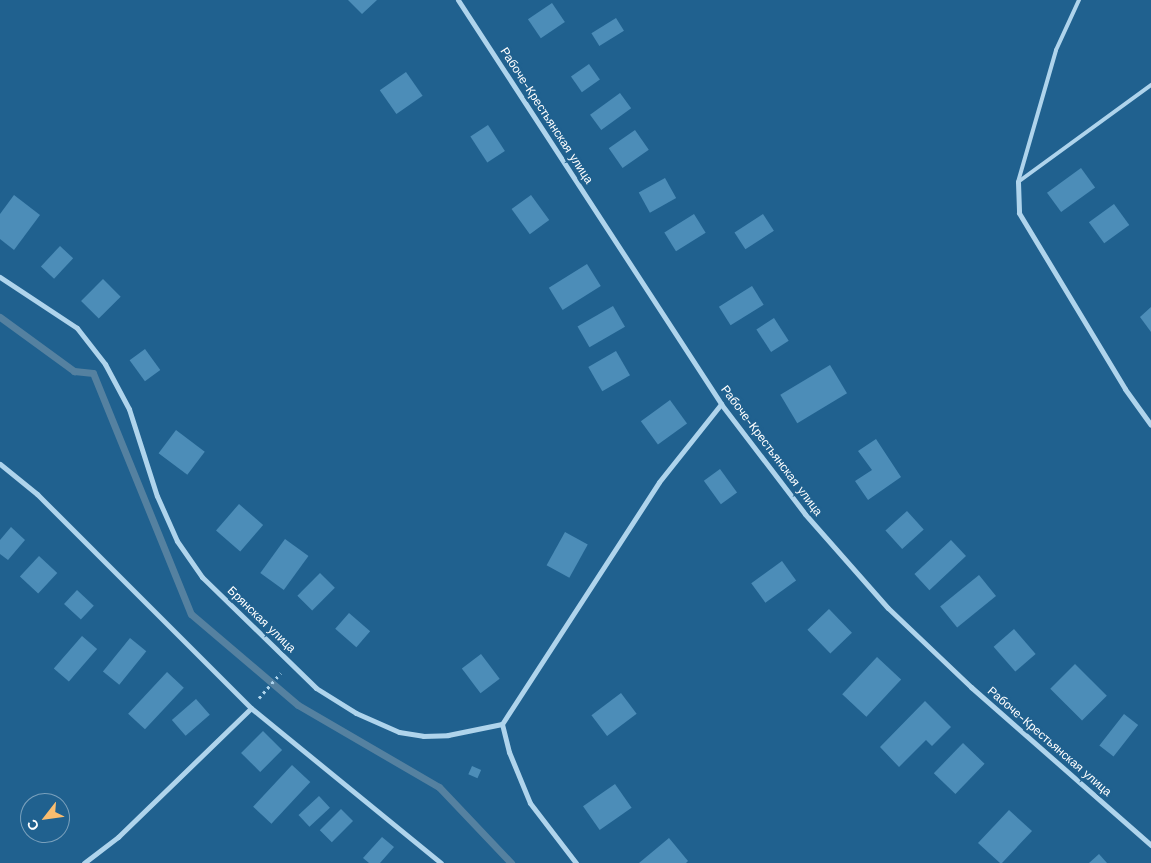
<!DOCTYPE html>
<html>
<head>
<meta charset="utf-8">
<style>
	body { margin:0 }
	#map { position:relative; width:1151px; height:863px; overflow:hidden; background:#20618f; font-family:"Work Sans",sans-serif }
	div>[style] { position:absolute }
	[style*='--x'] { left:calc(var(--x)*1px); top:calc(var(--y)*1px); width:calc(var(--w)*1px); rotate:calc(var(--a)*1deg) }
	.stream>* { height:7px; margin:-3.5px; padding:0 3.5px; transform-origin:3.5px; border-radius:3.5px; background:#5581a0 }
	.building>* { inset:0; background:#4c8db8; transform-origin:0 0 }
	.path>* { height:3px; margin-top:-1.5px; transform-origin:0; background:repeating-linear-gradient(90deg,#afd4ec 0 2.5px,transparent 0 6.5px) }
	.service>* { height:4px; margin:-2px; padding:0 2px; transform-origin:2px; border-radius:2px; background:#afd4ec }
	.minor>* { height:5px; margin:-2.5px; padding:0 2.5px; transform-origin:2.5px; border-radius:2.5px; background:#afd4ec }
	span { translate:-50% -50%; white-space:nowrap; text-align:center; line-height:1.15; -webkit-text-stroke:5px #20618f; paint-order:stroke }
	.street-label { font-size:12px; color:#fff }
	.north { position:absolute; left:20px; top:793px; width:50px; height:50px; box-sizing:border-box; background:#20618f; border:1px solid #79a0bc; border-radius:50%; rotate:240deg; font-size:14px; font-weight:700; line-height:20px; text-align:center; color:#fff }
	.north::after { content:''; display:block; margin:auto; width:18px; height:22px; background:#fabd6f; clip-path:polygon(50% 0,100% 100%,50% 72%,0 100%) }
</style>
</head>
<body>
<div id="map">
	<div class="stream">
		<div style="--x:0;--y:317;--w:92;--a:36.1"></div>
		<div style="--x:74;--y:371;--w:19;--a:6"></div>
		<div style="--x:93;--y:373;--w:260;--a:67.9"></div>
		<div style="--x:191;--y:614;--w:140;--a:40.4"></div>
		<div style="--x:298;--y:705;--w:163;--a:30.2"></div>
		<div style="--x:439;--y:787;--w:105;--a:46.5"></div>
	</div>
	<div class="building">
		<div style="clip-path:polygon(348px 0,377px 0,362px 14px)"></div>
		<div style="left:552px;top:3px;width:23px;height:29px;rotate:56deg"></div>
		<div style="left:616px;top:18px;width:15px;height:29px;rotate:58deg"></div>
		<div style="left:589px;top:64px;width:19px;height:22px;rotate:55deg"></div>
		<div style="left:406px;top:72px;width:29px;height:32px;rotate:55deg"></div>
		<div style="left:620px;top:93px;width:19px;height:37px;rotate:54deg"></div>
		<div style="left:488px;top:125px;width:31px;height:21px;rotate:57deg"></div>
		<div style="left:635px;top:130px;width:24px;height:32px;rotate:55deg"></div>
		<div style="left:1081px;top:168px;width:24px;height:42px;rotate:54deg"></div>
		<div style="left:665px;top:178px;width:23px;height:30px;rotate:61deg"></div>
		<div style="clip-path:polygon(14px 195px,40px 215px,14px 250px,0 239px,0 214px)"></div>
		<div style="left:531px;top:195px;width:31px;height:24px;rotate:54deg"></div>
		<div style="left:1114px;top:204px;width:26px;height:31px;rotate:54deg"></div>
		<div style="left:694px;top:214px;width:22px;height:35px;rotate:58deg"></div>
		<div style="left:763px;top:214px;width:20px;height:34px;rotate:57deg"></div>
		<div style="left:60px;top:246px;width:18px;height:28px;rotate:43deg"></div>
		<div style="left:587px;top:264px;width:26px;height:45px;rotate:58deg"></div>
		<div style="left:103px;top:279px;width:25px;height:31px;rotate:45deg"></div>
		<div style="left:752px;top:286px;width:22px;height:39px;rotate:58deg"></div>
		<div style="left:613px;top:306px;width:24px;height:41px;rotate:60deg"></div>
		<div style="clip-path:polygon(1151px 307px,1151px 332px,1140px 317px)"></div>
		<div style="left:774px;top:318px;width:27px;height:21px;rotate:57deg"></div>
		<div style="left:145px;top:349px;width:26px;height:19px;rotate:54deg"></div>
		<div style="left:616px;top:351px;width:28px;height:32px;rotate:60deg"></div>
		<div style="left:830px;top:365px;width:33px;height:58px;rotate:59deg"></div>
		<div style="left:670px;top:400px;width:29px;height:36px;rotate:54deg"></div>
		<div style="left:176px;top:430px;width:36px;height:29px;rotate:37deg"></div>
		<div style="clip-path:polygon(876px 439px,901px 477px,868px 500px,855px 481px,872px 470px,858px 451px)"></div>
		<div style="left:720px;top:469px;width:29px;height:20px;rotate:54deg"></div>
		<div style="left:239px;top:504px;width:32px;height:35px;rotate:41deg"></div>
		<div style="left:907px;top:511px;width:25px;height:29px;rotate:48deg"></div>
		<div style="clip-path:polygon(11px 527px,25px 540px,8px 560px,0 554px,0 540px)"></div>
		<div style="left:565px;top:532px;width:26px;height:38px;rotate:29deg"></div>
		<div style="left:285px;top:539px;width:29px;height:42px;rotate:36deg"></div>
		<div style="left:951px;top:540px;width:22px;height:50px;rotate:47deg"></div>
		<div style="left:39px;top:556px;width:25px;height:28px;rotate:43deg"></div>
		<div style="left:782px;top:561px;width:24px;height:38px;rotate:54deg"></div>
		<div style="left:320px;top:573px;width:21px;height:32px;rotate:45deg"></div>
		<div style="left:979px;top:575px;width:27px;height:50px;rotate:51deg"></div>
		<div style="left:77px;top:590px;width:23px;height:19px;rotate:43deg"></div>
		<div style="left:829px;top:609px;width:33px;height:30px;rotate:46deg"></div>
		<div style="left:349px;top:613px;width:28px;height:21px;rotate:41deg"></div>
		<div style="left:1014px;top:629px;width:33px;height:27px;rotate:49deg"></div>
		<div style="left:82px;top:636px;width:20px;height:43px;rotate:41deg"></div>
		<div style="left:130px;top:638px;width:21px;height:43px;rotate:39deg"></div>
		<div style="left:481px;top:654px;width:31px;height:24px;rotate:53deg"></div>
		<div style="left:877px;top:657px;width:33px;height:51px;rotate:43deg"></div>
		<div style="left:1075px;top:664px;width:45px;height:35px;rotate:45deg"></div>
		<div style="left:167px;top:672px;width:23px;height:57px;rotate:43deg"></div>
		<div style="left:621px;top:693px;width:26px;height:37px;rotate:53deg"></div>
		<div style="left:196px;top:699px;width:21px;height:32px;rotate:49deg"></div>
		<div style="clip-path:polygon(925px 701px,951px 727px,932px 746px,926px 740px,899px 767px,880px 747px)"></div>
		<div style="left:1124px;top:714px;width:18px;height:40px;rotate:38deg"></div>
		<div style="left:263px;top:731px;width:27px;height:31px;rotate:45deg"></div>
		<div style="left:963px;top:743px;width:30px;height:42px;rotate:44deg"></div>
		<div style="left:292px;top:765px;width:25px;height:57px;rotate:43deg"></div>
		<div style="left:472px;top:766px;width:10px;height:9px;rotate:24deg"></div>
		<div style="left:615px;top:784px;width:29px;height:39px;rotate:55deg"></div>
		<div style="left:319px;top:796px;width:16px;height:28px;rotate:47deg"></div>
		<div style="left:341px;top:809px;width:17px;height:30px;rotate:45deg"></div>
		<div style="clip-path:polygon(1009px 810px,1032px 831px,1002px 863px,1000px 863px,978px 843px)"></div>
		<div style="clip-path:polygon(382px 837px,394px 847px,380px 863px,369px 863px,363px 858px)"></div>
		<div style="clip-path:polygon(669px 838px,688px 861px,686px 863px,639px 863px)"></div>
		<div style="clip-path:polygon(1099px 854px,1107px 863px,1089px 863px)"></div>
	</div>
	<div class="path">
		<div style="--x:259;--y:698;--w:33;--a:-49"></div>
	</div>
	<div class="service">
		<div style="--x:1018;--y:182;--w:137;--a:-73.9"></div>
		<div style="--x:1056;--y:50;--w:55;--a:-65.3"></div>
		<div style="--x:1018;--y:182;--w:165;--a:-36.1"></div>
	</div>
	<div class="minor">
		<div style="--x:458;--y:0;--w:482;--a:56.9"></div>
		<div style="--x:721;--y:404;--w:138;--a:52.6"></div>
		<div style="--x:805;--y:514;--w:125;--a:48.6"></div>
		<div style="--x:888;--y:608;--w:115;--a:43.6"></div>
		<div style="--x:971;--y:687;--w:240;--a:41.3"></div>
		<div style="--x:1018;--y:182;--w:31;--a:88"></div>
		<div style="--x:1019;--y:213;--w:205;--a:58.9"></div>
		<div style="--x:1125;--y:389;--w:44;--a:54.2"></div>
		<div style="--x:0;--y:277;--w:92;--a:33.5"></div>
		<div style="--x:77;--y:328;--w:46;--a:52.1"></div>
		<div style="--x:105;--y:364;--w:51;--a:61.9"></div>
		<div style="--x:129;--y:409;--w:91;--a:72.2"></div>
		<div style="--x:157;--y:496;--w:49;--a:66"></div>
		<div style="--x:177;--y:541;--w:44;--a:55.2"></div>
		<div style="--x:202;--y:577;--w:159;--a:44.2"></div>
		<div style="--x:316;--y:688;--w:47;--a:32"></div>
		<div style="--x:356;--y:713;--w:47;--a:23.8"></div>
		<div style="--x:399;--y:732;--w:24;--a:9"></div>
		<div style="--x:423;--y:736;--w:25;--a:-2"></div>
		<div style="--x:448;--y:735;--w:55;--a:-11.5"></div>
		<div style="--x:502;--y:724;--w:29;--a:76"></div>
		<div style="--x:509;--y:752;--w:55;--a:67.6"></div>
		<div style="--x:530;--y:803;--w:76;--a:52.5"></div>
		<div style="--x:0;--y:464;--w:48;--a:39"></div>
		<div style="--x:37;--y:494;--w:303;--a:45"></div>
		<div style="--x:251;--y:708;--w:245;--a:39.2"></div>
		<div style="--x:502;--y:724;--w:288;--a:-57"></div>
		<div style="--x:659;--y:482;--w:100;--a:-51.5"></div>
		<div style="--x:84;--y:863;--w:43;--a:-37.4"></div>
		<div style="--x:118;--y:837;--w:185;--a:-44.1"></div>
	</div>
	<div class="street-label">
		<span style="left:546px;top:116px;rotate:57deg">Рабоче-Крестьянская улица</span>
		<span style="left:771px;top:451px;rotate:53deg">Рабоче-Крестьянская улица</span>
		<span style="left:261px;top:620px;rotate:44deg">Брянская улица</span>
		<span style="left:1049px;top:742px;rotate:41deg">Рабоче-Крестьянская улица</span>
	</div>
	<div class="north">С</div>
</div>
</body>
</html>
